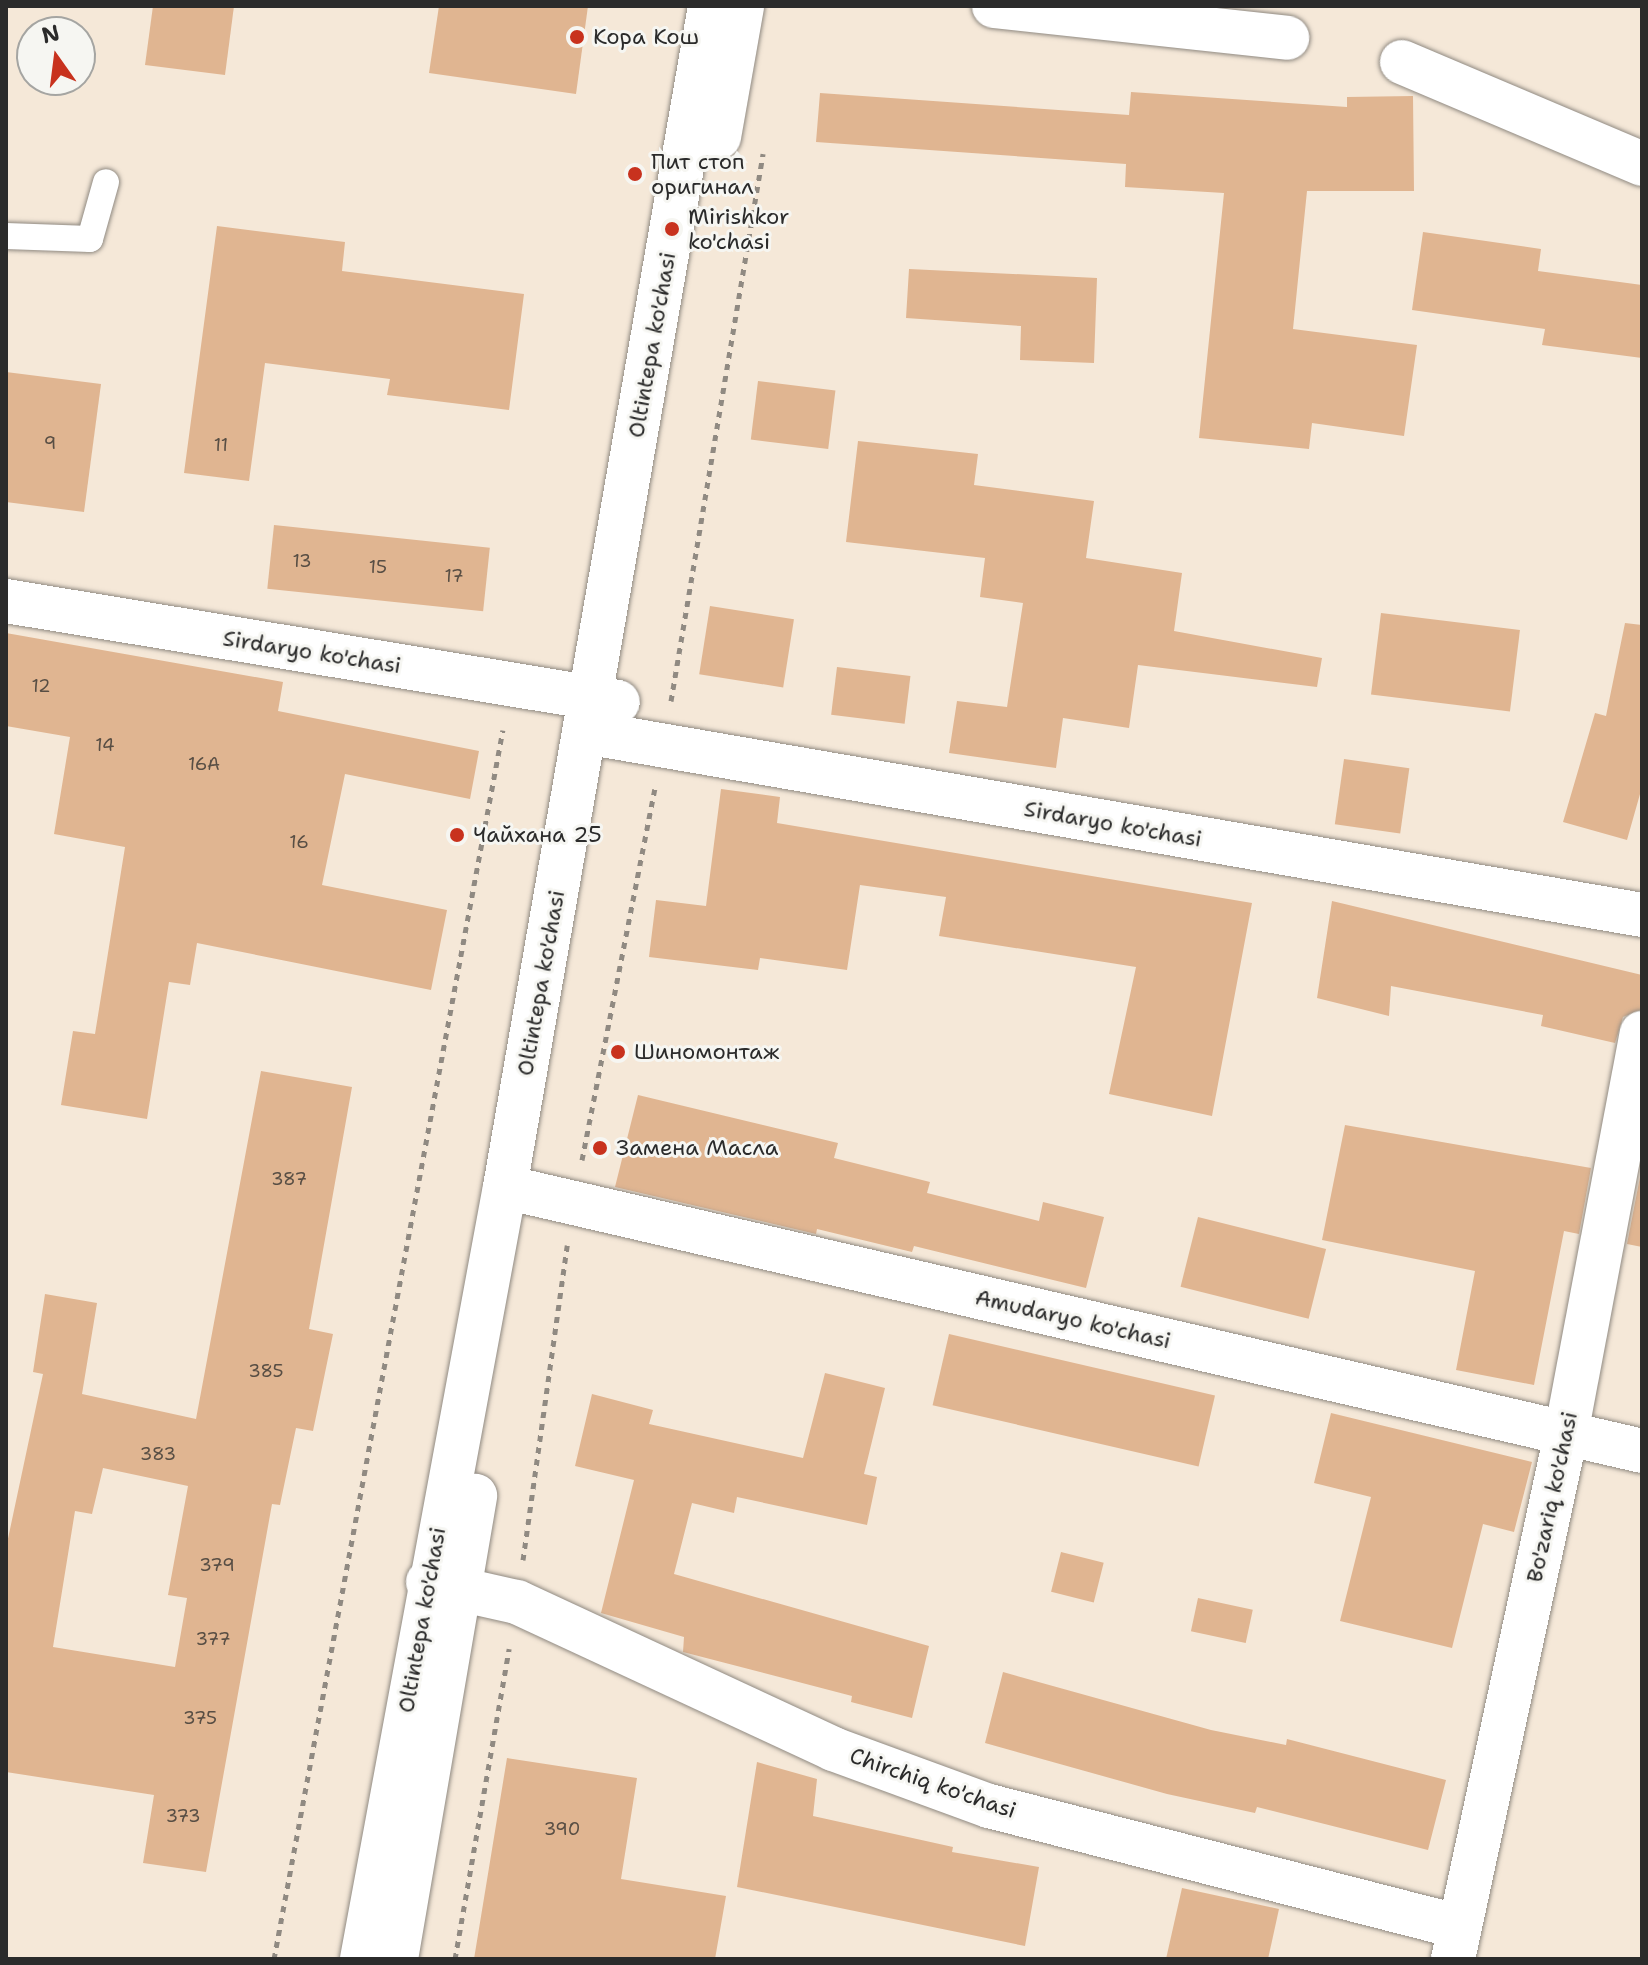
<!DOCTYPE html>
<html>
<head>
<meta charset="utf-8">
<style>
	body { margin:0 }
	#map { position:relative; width:1648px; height:1965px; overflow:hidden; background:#f5e8d8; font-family:"Shantell Sans",sans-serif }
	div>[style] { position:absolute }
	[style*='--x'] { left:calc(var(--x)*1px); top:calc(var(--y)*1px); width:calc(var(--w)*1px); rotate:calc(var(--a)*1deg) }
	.building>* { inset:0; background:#e0b591; transform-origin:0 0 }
	.path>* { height:5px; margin-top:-2.5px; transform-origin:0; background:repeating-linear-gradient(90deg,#908a82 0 6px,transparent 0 12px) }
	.roads { filter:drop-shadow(0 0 2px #908a82) drop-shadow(0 0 2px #908a82) }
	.service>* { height:26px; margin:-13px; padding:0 13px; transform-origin:13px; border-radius:13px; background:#fff }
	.minor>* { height:44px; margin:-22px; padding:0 22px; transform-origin:22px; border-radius:22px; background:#fff }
	.secondary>* { height:44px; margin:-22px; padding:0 22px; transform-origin:22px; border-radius:22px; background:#fff }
	.dots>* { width:22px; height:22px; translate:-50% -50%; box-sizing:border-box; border:4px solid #f6f6f2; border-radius:50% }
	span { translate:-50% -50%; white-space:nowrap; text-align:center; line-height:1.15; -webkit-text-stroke:6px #f6f6f2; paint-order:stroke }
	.number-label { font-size:18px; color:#584e44 }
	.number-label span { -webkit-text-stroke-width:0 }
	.poi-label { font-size:22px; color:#2b2b2b }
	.left { translate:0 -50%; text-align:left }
	.street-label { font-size:22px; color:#2b2b2b }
	.frame { position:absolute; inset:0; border:8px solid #2b2b2b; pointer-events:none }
	.north { position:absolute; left:16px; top:16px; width:80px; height:80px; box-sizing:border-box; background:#f6f6f2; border:2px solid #a5a5a2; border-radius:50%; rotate:346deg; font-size:22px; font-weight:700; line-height:32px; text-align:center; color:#2b2b2b }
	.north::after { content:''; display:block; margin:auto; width:28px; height:36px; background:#c8321e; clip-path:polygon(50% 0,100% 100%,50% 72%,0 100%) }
</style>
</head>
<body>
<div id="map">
	<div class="building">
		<div style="clip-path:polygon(153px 6px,234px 6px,225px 75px,145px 65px)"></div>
		<div style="clip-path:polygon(439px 6px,588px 6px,576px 94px,429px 73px)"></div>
		<div style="clip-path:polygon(1131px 92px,1347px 107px,1347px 97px,1413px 96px,1414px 191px,1307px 191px,1293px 329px,1417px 345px,1404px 436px,1312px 423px,1309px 449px,1199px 438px,1224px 193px,1125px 187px,1126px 164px,816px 142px,820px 93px,1129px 115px)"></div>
		<div style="clip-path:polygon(217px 226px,345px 242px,342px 271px,524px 294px,509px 410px,387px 395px,390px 379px,265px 363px,249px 481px,184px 473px)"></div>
		<div style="clip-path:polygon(1423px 232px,1541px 249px,1538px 271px,1642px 285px,1642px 358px,1542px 345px,1545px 329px,1412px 310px)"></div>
		<div style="clip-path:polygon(909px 269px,1097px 278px,1094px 363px,1020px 360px,1021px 326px,906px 318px)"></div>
		<div style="clip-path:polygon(6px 372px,101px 384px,84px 512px,6px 502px)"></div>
		<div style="left:758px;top:381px;width:78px;height:59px;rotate:7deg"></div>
		<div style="clip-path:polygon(858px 441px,978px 454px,974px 485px,1094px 501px,1086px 558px,1182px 573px,1174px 631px,1322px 658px,1317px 687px,1138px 665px,1129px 728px,1063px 718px,1056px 768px,949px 753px,957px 701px,1007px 707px,1023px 603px,980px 597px,985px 558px,846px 542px)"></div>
		<div style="left:274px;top:525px;width:217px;height:64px;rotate:6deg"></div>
		<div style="left:710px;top:606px;width:85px;height:69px;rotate:9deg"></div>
		<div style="left:1381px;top:613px;width:140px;height:82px;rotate:7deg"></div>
		<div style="clip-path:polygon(1625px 623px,1642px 625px,1642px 787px,1627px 840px,1563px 822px,1595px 713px,1606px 716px)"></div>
		<div style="clip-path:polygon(6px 633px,283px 682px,278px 711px,479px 751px,470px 799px,345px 774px,322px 885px,447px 910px,431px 990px,197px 943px,190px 985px,169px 982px,147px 1119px,61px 1105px,73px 1031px,95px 1034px,125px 847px,54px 834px,70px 737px,6px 726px)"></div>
		<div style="left:837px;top:667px;width:74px;height:48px;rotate:7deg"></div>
		<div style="left:1344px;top:759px;width:66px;height:66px;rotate:8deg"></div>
		<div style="clip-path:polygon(721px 789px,780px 797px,777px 823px,1252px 903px,1212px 1116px,1109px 1094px,1136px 967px,939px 936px,946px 897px,860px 885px,847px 970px,760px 958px,758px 970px,649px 957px,656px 900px,706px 906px)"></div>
		<div style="clip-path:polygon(1332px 901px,1642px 975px,1642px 1009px,1623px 1017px,1615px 1043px,1541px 1026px,1543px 1015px,1391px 986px,1389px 1016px,1317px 998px)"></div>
		<div style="clip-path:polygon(evenodd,261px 1071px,352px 1087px,309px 1329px,333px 1334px,313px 1431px,296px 1428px,280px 1505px,272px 1504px,206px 1872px,143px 1863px,154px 1795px,6px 1772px,6px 1548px,43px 1374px,33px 1372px,45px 1294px,97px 1303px,82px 1394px,196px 1419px,261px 1071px,103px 1468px,188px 1486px,168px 1595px,187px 1598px,175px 1667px,53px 1647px,75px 1511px,92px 1514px,103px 1468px)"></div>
		<div style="clip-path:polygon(638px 1095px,838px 1143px,834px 1158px,930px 1182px,927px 1193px,1039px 1221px,1043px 1202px,1104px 1217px,1086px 1288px,914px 1246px,912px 1252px,817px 1229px,816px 1234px,615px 1187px)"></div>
		<div style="clip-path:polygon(1345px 1125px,1591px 1168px,1579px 1234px,1564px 1231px,1534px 1385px,1456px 1370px,1475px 1271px,1322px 1240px)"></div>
		<div style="clip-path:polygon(1640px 1177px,1642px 1178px,1642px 1247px,1627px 1244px)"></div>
		<div style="left:1198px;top:1217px;width:132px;height:72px;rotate:14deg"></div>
		<div style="left:949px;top:1334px;width:273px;height:73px;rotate:13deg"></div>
		<div style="clip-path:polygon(825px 1373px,885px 1388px,864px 1474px,877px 1477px,867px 1525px,737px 1497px,734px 1513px,692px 1503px,674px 1574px,929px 1646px,912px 1718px,851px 1702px,852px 1696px,683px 1652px,684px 1637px,601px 1613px,634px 1480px,575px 1466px,592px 1394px,653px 1410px,649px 1424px,803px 1458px)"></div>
		<div style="clip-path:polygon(1331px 1413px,1532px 1462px,1514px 1532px,1483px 1524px,1452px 1648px,1340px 1621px,1371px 1497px,1314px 1483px)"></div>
		<div style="left:1061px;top:1552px;width:44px;height:41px;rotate:14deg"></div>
		<div style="left:1198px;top:1598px;width:56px;height:34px;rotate:12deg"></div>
		<div style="clip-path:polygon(1003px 1672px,1211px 1730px,1286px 1745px,1287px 1739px,1446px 1780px,1428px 1850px,1257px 1807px,1255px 1813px,1167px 1794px,985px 1743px)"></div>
		<div style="clip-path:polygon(507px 1758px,637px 1778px,621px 1879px,726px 1896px,715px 1959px,474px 1959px)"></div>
		<div style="clip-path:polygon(757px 1762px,817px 1779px,813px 1816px,953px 1847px,952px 1852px,1039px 1867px,1025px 1946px,737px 1887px)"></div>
		<div style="clip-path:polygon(1182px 1888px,1279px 1909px,1268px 1959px,1166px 1959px)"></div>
	</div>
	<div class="path">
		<div style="--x:671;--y:701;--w:555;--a:-80.45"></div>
		<div style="--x:582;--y:1160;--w:378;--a:-78.9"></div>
		<div style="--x:523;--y:1560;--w:318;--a:-82"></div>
		<div style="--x:274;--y:1959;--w:1250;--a:-79.45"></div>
		<div style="--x:455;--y:1959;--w:315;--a:-80.1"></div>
	</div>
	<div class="roads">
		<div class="service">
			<div style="--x:6;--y:236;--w:84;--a:2"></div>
			<div style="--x:90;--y:239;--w:59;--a:-74.3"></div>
		</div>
		<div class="minor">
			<div style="--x:994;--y:6;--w:295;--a:6.2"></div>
			<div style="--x:1402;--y:62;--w:261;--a:23"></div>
			<div style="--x:6;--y:601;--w:620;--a:9.37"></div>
			<div style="--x:585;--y:732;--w:1073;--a:9.82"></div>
			<div style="--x:505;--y:1187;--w:1167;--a:13.07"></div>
			<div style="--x:428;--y:1582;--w:91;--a:12.7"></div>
			<div style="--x:517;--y:1602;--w:349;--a:24.9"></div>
			<div style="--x:833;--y:1749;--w:166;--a:20.1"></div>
			<div style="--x:989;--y:1806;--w:485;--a:14.4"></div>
			<div style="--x:1453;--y:1959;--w:537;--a:-77.85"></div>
			<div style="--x:1566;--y:1434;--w:408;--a:-79.3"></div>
		</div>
		<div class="secondary">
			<div style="--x:719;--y:137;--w:133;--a:-80"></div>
			<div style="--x:362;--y:1959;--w:785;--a:-79.51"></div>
			<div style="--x:505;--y:1187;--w:1199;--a:-80.15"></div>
			<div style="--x:396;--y:1959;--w:470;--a:-80.3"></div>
		</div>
	</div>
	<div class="dots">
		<div style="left:577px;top:37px;background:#c8321e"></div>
		<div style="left:635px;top:174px;background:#c8321e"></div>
		<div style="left:672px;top:229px;background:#c8321e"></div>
		<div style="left:457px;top:835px;background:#c8321e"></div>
		<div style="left:618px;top:1052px;background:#c8321e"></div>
		<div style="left:600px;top:1148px;background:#c8321e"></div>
	</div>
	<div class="number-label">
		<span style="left:50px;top:443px">9</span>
		<span style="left:221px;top:445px">11</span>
		<span style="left:302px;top:561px">13</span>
		<span style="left:378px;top:567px">15</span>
		<span style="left:454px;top:576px">17</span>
		<span style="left:41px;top:686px">12</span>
		<span style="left:105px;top:745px">14</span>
		<span style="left:204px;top:764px">16A</span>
		<span style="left:299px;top:842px">16</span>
		<span style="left:289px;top:1179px">387</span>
		<span style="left:266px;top:1371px">385</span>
		<span style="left:158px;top:1454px">383</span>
		<span style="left:217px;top:1565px">379</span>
		<span style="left:213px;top:1639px">377</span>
		<span style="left:200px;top:1718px">375</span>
		<span style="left:183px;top:1816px">373</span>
		<span style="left:562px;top:1829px">390</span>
	</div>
	<div class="poi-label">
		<span class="left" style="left:593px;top:37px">Кора Кош</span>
		<span class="left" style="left:651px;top:174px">Пит стоп<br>оригинал</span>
		<span class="left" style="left:688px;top:229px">Mirishkor<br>ko'chasi</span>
		<span class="left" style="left:473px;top:835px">Чайхана 25</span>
		<span class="left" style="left:634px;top:1052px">Шиномонтаж</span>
		<span class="left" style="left:616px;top:1148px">Замена Маслa</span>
	</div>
	<div class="street-label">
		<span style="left:652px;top:345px;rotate:-80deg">Oltintepa ko'chasi</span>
		<span style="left:312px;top:652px;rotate:9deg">Sirdaryo ko'chasi</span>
		<span style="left:1113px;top:824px;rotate:10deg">Sirdaryo ko'chasi</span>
		<span style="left:541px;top:983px;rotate:-80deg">Oltintepa ko'chasi</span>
		<span style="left:1073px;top:1319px;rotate:13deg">Amudaryo ko'chasi</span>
		<span style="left:1552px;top:1497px;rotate:-78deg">Bo'zariq ko'chasi</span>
		<span style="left:422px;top:1620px;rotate:-80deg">Oltintepa ko'chasi</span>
		<span style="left:933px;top:1783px;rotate:19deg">Chirchiq ko'chasi</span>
	</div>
	<div class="frame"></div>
	<div class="north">N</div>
</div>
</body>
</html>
